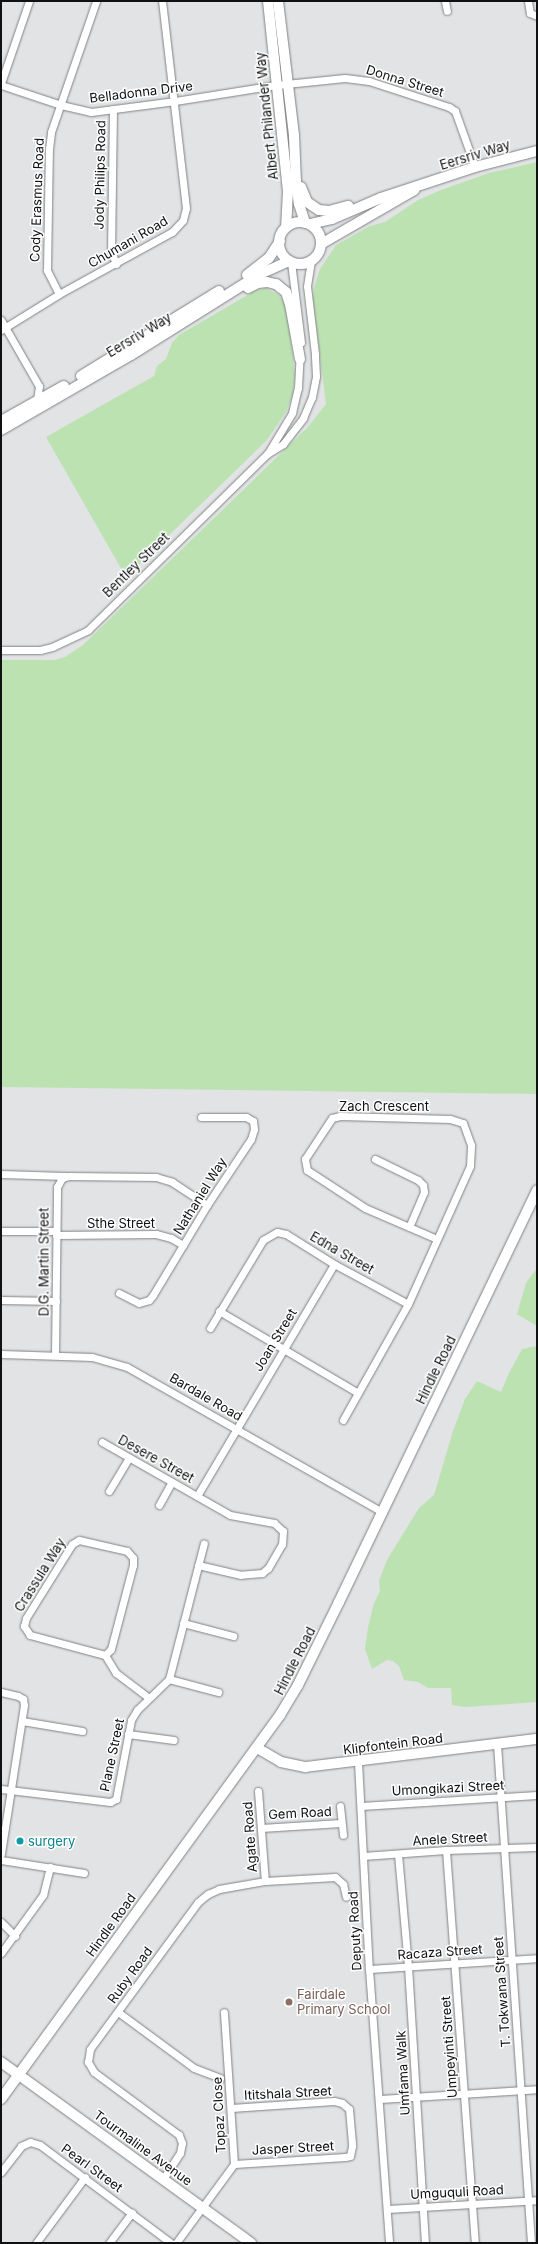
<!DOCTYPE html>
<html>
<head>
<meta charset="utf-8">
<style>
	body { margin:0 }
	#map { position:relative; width:538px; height:2244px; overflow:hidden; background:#e1e3e5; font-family:Inter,sans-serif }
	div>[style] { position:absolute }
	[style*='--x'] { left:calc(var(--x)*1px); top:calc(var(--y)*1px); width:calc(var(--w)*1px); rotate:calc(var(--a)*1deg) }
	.green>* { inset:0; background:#bce2b2 }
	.roads { filter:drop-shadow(0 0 1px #808284) drop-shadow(0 0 1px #808284) }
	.street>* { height:7px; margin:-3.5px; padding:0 3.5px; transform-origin:3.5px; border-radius:3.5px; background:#fff }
	.secondary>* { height:10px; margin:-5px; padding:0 5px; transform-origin:5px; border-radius:5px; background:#fff }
	.secondary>.ring { margin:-5px; padding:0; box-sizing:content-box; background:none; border:10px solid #fff; border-radius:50% }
	.dots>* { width:11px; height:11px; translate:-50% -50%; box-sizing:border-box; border:2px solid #fff; border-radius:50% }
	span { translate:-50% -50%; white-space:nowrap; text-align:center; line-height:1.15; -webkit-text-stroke:3px #fff; paint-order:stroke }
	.street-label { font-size:13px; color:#101112 }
	.culture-label { font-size:13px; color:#0d838f }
	.left { translate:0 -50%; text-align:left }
	.education-label { font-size:13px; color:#785e54 }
	.frame { position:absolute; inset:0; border:2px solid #101112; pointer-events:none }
</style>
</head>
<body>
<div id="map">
	<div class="green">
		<div style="clip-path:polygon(537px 162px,537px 1094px,1px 1087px,1px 660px,54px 660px,65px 657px,83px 645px,307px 428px,326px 404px,313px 299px,314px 288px,320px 269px,336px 245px,370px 226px,385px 222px,418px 200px,441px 190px,489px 173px)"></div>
		<div style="clip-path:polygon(266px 288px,279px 295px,287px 307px,295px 374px,293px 394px,286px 412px,267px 440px,126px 577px,46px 437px,154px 376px,157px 366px,166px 359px,172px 343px,179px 335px,256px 290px)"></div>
		<div style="clip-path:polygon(537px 1268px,537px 1326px,517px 1314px,526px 1283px)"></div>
		<div style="clip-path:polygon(537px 1346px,537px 1702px,465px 1707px,452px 1705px,451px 1688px,428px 1688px,418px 1682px,404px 1680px,399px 1666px,393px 1661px,387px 1660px,372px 1669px,365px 1649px,368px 1627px,374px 1603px,380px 1591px,379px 1581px,387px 1560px,419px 1508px,434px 1495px,453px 1431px,465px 1399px,477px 1381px,501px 1392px,509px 1373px,522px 1349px)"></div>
	</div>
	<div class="roads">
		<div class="street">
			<div style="--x:445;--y:1;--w:10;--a:79"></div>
			<div style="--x:528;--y:1;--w:12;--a:81"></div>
			<div style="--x:530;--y:13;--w:8;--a:23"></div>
			<div style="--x:1;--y:83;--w:87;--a:-71.1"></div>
			<div style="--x:1;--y:85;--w:63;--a:18.4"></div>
			<div style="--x:61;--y:105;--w:31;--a:13"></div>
			<div style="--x:91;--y:112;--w:85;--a:-7.5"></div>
			<div style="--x:175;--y:101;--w:102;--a:-9"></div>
			<div style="--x:276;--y:85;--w:69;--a:-5.8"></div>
			<div style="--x:345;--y:78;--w:24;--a:7"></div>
			<div style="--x:369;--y:81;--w:84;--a:18"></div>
			<div style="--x:449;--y:107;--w:7;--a:34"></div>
			<div style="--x:455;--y:111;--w:59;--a:70.3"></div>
			<div style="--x:113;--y:109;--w:142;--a:90.8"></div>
			<div style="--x:111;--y:251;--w:14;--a:69"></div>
			<div style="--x:291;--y:262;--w:81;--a:82.9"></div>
			<div style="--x:59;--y:294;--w:27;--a:-117"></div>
			<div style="--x:47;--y:270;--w:121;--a:-89.1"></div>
			<div style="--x:49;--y:149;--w:17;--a:-83"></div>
			<div style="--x:51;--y:132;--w:139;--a:-71"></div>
			<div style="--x:1;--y:320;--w:76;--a:60.1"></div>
			<div style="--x:39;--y:386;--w:14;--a:98"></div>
			<div style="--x:1;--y:330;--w:68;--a:-31.8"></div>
			<div style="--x:59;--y:294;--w:129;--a:-28.8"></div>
			<div style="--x:172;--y:232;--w:16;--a:-47"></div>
			<div style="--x:183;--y:220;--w:12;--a:-76"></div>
			<div style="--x:186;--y:208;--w:208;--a:-96.6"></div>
			<div style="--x:268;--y:453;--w:47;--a:-59"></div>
			<div style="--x:292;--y:413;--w:26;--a:-77"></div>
			<div style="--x:298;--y:388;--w:33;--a:-87"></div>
			<div style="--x:1;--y:650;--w:39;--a:0"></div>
			<div style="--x:40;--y:650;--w:12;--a:-14"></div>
			<div style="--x:52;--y:647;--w:40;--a:-25"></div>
			<div style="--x:88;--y:630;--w:251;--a:-44.5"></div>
			<div style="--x:267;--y:454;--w:19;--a:-32"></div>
			<div style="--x:283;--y:444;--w:33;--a:-52"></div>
			<div style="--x:303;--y:418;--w:23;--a:-67"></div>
			<div style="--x:312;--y:397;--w:21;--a:-79"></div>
			<div style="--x:316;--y:376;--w:22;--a:-93"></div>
			<div style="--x:315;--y:354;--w:68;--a:-96.7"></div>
			<div style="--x:307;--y:286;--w:25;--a:-81"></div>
			<div style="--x:375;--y:1159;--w:48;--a:26"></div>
			<div style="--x:418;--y:1180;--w:7;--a:45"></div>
			<div style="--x:423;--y:1185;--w:7;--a:82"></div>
			<div style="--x:424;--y:1192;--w:38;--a:113"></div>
			<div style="--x:1;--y:1174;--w:64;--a:1.8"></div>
			<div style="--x:1;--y:1231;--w:55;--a:0"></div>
			<div style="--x:56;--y:1235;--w:100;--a:-0.6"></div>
			<div style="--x:156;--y:1234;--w:16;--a:15"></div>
			<div style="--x:171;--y:1238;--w:14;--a:30"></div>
			<div style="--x:119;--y:1293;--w:22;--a:27"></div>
			<div style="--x:139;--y:1303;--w:10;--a:-17"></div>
			<div style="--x:149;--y:1300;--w:6;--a:-51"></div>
			<div style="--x:153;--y:1295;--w:105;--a:-59"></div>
			<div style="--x:207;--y:1205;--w:79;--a:-56.3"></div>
			<div style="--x:251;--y:1139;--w:10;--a:-73"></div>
			<div style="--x:254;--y:1129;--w:8;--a:-97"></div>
			<div style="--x:253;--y:1121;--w:8;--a:-150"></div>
			<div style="--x:246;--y:1117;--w:45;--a:180"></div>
			<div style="--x:1;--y:1300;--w:55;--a:1"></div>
			<div style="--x:408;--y:1304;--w:151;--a:-65.8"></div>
			<div style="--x:470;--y:1166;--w:21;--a:-87"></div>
			<div style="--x:471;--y:1145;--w:23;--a:-110"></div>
			<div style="--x:463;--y:1123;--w:14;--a:-163"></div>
			<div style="--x:450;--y:1119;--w:110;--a:-178.4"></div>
			<div style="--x:340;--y:1116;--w:8;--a:166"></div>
			<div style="--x:332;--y:1118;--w:49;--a:123.4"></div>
			<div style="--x:305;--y:1159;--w:11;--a:80"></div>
			<div style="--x:307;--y:1170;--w:69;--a:33.2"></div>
			<div style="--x:365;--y:1208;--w:78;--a:23.3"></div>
			<div style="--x:219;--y:1311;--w:161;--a:30.5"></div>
			<div style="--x:210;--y:1328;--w:103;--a:-58.9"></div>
			<div style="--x:263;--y:1240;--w:16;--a:-30"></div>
			<div style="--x:277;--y:1232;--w:9;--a:13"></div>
			<div style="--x:286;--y:1234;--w:57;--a:32"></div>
			<div style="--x:334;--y:1264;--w:84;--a:28.4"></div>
			<div style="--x:408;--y:1304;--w:133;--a:119.3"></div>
			<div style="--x:1;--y:1354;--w:91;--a:1.9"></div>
			<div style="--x:92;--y:1357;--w:36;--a:16"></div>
			<div style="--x:127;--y:1367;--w:293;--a:29.6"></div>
			<div style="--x:55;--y:1355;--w:168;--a:-89.3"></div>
			<div style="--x:57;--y:1187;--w:10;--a:-61"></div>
			<div style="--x:62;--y:1178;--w:7;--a:-16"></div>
			<div style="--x:69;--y:1176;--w:87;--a:0.7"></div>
			<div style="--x:156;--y:1177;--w:17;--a:17"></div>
			<div style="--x:172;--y:1182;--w:42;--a:33.3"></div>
			<div style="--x:102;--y:1442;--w:147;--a:29.7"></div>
			<div style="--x:230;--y:1515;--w:45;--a:10.3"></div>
			<div style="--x:274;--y:1523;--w:12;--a:42"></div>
			<div style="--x:283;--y:1531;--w:13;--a:94"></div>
			<div style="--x:282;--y:1544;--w:28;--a:120"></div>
			<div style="--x:268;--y:1568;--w:8;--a:140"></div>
			<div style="--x:262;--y:1573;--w:21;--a:175"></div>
			<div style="--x:241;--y:1575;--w:44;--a:-166.9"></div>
			<div style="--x:109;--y:1491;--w:39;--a:-59"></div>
			<div style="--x:197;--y:1496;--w:269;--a:-59.4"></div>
			<div style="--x:159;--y:1505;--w:26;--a:-61"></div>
			<div style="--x:79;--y:1540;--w:49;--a:12.9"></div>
			<div style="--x:127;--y:1551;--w:9;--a:49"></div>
			<div style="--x:133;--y:1558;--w:7;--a:90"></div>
			<div style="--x:133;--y:1565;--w:87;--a:104.7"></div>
			<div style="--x:111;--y:1649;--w:8;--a:135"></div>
			<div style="--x:105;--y:1655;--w:78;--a:-165.1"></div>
			<div style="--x:30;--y:1635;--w:11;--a:-124"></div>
			<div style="--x:24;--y:1626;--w:8;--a:-76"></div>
			<div style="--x:26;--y:1618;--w:87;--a:-58.1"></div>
			<div style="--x:72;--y:1544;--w:8;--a:-30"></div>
			<div style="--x:183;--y:1623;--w:52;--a:14.6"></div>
			<div style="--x:105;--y:1655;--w:21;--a:59"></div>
			<div style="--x:116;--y:1673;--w:41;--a:37.1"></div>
			<div style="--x:169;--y:1679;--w:51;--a:14.9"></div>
			<div style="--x:1;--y:1692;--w:17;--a:13"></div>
			<div style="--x:18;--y:1696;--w:6;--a:31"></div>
			<div style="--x:23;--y:1699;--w:6;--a:81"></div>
			<div style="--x:24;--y:1705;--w:151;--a:98.8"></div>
			<div style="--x:22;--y:1721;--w:61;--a:9.5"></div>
			<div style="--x:128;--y:1734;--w:46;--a:7.4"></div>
			<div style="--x:497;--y:1744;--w:500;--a:86.1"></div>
			<div style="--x:358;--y:1762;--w:207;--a:87"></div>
			<div style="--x:369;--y:1969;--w:275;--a:85.8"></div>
			<div style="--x:1;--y:1789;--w:110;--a:6.8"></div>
			<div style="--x:110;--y:1802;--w:7;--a:-27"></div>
			<div style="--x:116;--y:1799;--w:80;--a:-79.2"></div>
			<div style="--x:131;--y:1720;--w:12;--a:-59"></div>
			<div style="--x:137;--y:1710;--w:45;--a:-44.1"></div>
			<div style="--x:169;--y:1679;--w:140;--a:-75.6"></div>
			<div style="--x:258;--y:1791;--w:90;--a:85.6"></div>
			<div style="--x:340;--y:1806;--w:29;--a:84"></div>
			<div style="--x:361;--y:1806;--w:176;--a:-3.6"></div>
			<div style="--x:261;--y:1828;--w:80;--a:-3.6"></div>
			<div style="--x:446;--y:1850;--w:394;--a:85.8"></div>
			<div style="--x:398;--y:1854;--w:112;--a:84.9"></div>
			<div style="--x:408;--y:1966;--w:278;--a:86.5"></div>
			<div style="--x:363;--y:1856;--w:83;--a:-4.1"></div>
			<div style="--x:446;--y:1850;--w:91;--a:-1.9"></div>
			<div style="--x:1;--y:1860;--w:84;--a:8.9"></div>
			<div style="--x:1;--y:1922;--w:20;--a:45"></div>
			<div style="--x:1;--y:1953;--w:72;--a:-54.1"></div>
			<div style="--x:43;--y:1895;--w:29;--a:-76"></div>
			<div style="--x:369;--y:1969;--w:168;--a:-3.7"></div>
			<div style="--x:118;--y:2012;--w:94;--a:36.4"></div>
			<div style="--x:194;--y:2068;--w:28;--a:21"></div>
			<div style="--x:380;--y:2099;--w:157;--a:-3.6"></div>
			<div style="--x:231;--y:2108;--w:103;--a:-3.9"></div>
			<div style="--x:334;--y:2101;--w:8;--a:14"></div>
			<div style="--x:342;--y:2103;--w:9;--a:41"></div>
			<div style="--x:349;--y:2109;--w:37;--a:85"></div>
			<div style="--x:352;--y:2146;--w:10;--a:101"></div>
			<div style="--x:350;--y:2156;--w:5;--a:169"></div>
			<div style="--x:345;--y:2157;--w:111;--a:176.4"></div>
			<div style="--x:1;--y:2172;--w:33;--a:-52"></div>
			<div style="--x:21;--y:2146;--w:10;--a:-24"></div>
			<div style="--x:30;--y:2142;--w:10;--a:17"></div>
			<div style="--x:40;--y:2145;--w:164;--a:36.8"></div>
			<div style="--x:163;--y:2179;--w:31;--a:-57"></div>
			<div style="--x:180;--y:2153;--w:10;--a:-79"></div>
			<div style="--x:182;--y:2143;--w:9;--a:-111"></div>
			<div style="--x:179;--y:2135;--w:106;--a:-143.5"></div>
			<div style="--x:94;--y:2072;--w:12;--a:-121"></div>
			<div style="--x:88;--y:2062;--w:13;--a:-81"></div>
			<div style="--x:90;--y:2049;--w:182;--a:-53.7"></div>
			<div style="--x:198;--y:1902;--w:13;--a:-39"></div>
			<div style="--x:208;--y:1894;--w:12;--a:-24"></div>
			<div style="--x:219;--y:1889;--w:47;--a:-9.9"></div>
			<div style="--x:265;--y:1881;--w:70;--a:-3.3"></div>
			<div style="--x:335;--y:1877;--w:11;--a:41"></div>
			<div style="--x:343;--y:1884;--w:13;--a:77"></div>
			<div style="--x:387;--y:2209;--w:150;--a:-3.4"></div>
			<div style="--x:36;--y:2243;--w:82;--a:-53.4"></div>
			<div style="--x:109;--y:2243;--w:38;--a:-53"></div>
			<div style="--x:176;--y:2243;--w:98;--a:-53.7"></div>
			<div style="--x:234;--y:2164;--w:152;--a:-93.8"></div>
		</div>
		<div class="secondary">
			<div style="--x:268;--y:1;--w:191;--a:84"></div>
			<div style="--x:288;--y:191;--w:36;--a:93"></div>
			<div style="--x:278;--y:1;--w:136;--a:83.2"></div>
			<div style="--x:294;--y:136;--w:45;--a:87.5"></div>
			<div style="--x:296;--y:181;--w:23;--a:83"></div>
			<div style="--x:299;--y:204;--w:20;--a:72"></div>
			<div style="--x:301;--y:187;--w:16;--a:68"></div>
			<div style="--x:307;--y:202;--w:14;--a:34"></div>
			<div style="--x:319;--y:210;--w:10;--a:6"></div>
			<div style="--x:329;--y:211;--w:20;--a:-15"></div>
			<div class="ring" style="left:279px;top:222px;width:32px;height:32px"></div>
			<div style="--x:310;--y:224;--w:23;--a:-13"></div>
			<div style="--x:332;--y:219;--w:53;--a:-23.2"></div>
			<div style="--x:381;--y:198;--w:99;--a:-18.3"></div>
			<div style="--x:475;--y:167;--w:64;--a:-14.5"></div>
			<div style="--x:321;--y:244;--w:108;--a:-30.1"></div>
			<div style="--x:247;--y:275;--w:28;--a:-38"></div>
			<div style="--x:269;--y:258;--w:20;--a:-57"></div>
			<div style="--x:248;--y:288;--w:11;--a:-27"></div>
			<div style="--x:258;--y:283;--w:9;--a:-6"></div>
			<div style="--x:267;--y:282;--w:9;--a:13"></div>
			<div style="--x:276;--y:284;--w:13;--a:39"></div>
			<div style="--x:286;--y:292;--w:13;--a:72"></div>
			<div style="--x:290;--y:304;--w:56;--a:79.7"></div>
			<div style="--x:81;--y:376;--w:162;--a:-31.6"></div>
			<div style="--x:1;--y:421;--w:72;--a:-29.1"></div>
			<div style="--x:1;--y:430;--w:150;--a:-30"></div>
			<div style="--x:131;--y:355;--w:152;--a:-32.1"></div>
			<div style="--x:260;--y:274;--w:32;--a:-24"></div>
			<div style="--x:257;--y:1748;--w:28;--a:30"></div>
			<div style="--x:281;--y:1762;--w:25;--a:12"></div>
			<div style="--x:305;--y:1767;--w:234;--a:-6.9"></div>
			<div style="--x:1;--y:2062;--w:309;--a:35.9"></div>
			<div style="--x:1;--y:2099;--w:475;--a:-54"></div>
			<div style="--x:280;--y:1715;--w:35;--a:-59"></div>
			<div style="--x:298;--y:1685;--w:93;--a:-63.7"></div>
			<div style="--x:339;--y:1602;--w:457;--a:-64.3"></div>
		</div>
	</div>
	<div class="dots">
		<div style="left:20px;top:1841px;background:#0f9aa8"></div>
		<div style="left:289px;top:2002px;background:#8d6e63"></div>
	</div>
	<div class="street-label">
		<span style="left:405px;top:81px;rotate:17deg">Donna Street</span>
		<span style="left:141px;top:92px;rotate:-7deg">Belladonna Drive</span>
		<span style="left:267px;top:116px;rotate:-96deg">Albert Philander Way</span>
		<span style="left:475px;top:155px;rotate:-17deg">Eersriv Way</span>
		<span style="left:100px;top:175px;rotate:-89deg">Jody Philips Road</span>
		<span style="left:37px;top:200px;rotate:-88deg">Cody Erasmus Road</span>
		<span style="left:128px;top:242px;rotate:-30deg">Chumani Road</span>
		<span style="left:139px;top:335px;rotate:-31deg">Eersriv Way</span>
		<span style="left:136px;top:565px;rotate:-44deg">Bentley Street</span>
		<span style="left:384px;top:1106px">Zach Crescent</span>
		<span style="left:200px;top:1196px;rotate:-58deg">Nathaniel Way</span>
		<span style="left:121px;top:1223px">Sthe Street</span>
		<span style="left:342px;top:1253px;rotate:30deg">Edna Street</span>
		<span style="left:44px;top:1262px;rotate:-90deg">D.G. Martin Street</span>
		<span style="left:275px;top:1340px;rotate:-59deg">Joan Street</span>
		<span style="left:436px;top:1370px;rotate:-64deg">Hindle Road</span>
		<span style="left:206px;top:1397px;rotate:30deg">Bardale Road</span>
		<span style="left:156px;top:1459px;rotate:29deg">Desere Street</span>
		<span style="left:40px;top:1575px;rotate:-58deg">Crassula Way</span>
		<span style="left:295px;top:1661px;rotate:-63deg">Hindle Road</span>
		<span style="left:393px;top:1744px;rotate:-7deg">Klipfontein Road</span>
		<span style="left:112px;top:1755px;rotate:-78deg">Plane Street</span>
		<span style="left:448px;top:1788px;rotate:-3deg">Umongikazi Street</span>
		<span style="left:300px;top:1813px;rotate:-3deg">Gem Road</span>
		<span style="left:250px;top:1837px;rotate:-94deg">Agate Road</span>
		<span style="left:450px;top:1839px;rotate:-3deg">Anele Street</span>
		<span style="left:111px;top:1925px;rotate:-54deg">Hindle Road</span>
		<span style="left:355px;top:1931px;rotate:-93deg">Deputy Road</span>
		<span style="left:440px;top:1952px;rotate:-4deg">Racaza Street</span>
		<span style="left:130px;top:1975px;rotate:-54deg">Ruby Road</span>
		<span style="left:502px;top:1992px;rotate:-94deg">T. Tokwana Street</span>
		<span style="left:449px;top:2047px;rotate:-94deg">Umpeyinti Street</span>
		<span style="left:403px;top:2073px;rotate:-93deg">Umfama Walk</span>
		<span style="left:288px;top:2093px;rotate:-3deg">Ititshala Street</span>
		<span style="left:219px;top:2115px;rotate:-93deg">Topaz Close</span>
		<span style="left:143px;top:2148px;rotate:36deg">Tourmaline Avenue</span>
		<span style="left:293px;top:2148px;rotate:-3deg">Jasper Street</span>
		<span style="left:92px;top:2168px;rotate:36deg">Pearl Street</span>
		<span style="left:457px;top:2192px;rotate:-3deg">Umguquli Road</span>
	</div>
	<div class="culture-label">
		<span class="left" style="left:28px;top:1841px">surgery</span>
	</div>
	<div class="education-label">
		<span class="left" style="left:297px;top:2002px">Fairdale<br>Primary School</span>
	</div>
	<div class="frame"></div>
</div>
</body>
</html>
